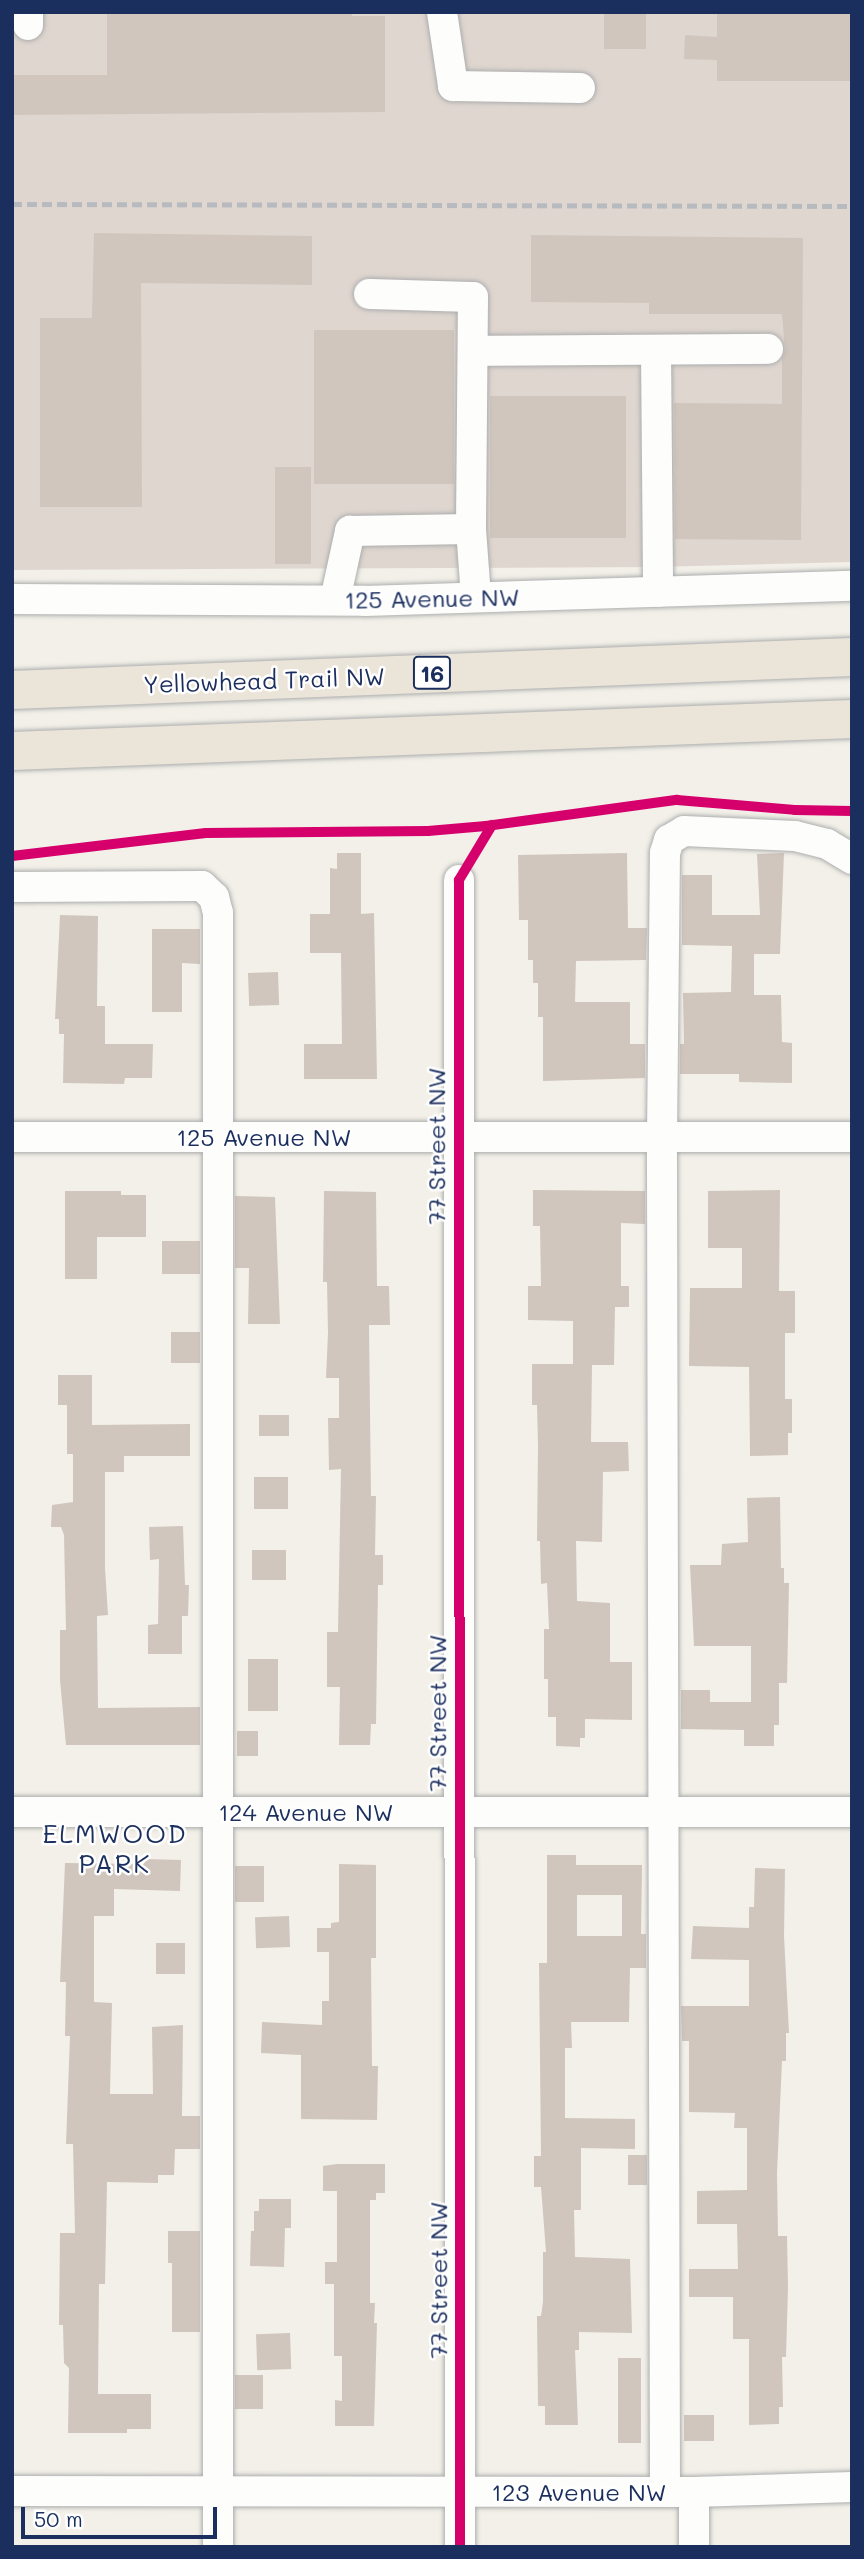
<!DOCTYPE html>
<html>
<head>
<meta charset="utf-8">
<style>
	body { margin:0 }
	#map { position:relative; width:864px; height:2559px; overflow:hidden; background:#f2f0e8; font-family:Mali,sans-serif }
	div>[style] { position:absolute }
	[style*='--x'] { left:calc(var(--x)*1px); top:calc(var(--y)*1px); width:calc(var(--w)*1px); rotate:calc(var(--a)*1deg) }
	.industrial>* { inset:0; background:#dfd6cf }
	.building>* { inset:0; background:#d0c6bd; transform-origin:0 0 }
	.roads { filter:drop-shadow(0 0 2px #adaeaf) drop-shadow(0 0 2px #adaeaf) }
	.minor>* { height:30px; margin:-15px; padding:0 15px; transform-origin:15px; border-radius:15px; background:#fdfdfc }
	.highway>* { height:38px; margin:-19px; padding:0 19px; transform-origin:19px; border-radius:19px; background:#ebe4d9 }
	.rail>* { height:5px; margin-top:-2.5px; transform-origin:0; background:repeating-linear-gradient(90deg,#b7babe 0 10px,transparent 0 15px) }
	.cycleway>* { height:10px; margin:-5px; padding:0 5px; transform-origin:5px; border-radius:5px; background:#d6006c }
	span { translate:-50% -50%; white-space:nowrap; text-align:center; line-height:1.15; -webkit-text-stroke:5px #fff; paint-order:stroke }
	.shield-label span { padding:2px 5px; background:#fff; border:2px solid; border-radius:5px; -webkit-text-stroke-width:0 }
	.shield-label { font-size:23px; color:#1b2f5e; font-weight:700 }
	.street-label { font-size:24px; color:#1b2f5e }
	.neighbourhood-label { font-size:26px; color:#1b2f5e; letter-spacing:2px }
	.frame { position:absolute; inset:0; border:14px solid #1b2f5e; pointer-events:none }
	.scale { position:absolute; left:21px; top:2507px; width:196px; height:32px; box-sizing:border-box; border:4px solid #1b2f5e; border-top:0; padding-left:9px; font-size:21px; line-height:24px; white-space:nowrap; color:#1b2f5e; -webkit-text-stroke:5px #fff; paint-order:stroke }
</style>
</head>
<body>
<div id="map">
	<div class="industrial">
		<div style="clip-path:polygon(12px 12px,852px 12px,852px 562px,655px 567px,12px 570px)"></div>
	</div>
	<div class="building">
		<div style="clip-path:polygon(107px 12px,352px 12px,352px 16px,385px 16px,385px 112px,12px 115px,12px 75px,107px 75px)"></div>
		<div style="left:604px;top:12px;width:42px;height:37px"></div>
		<div style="clip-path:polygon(717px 12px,852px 12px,852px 81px,717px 81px,717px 60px,684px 59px,685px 35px,717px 37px)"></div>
		<div style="clip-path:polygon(94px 233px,312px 236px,312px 285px,141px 283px,142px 507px,40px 507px,40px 318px,92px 318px)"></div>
		<div style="clip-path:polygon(531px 235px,803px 238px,801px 540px,675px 539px,674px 403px,782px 404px,782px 359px,785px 350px,782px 314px,649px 314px,649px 303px,531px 302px)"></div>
		<div style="left:314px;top:330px;width:140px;height:154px"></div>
		<div style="left:490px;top:396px;width:136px;height:142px"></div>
		<div style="left:275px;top:467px;width:36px;height:97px"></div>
		<div style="clip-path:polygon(337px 853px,361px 853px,361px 914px,374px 913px,377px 1079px,304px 1079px,304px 1044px,342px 1044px,341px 953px,310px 953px,310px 914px,330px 914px,330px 868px,337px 869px)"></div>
		<div style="clip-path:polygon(627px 853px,628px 928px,647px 928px,646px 960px,576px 961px,575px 1002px,630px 1002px,630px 1044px,645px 1044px,645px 1078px,543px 1081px,543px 1017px,538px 1017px,538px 983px,533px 983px,533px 960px,528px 960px,528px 920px,519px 920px,518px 855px)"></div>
		<div style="clip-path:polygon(784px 853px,780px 954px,754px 954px,754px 995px,781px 995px,782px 1042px,792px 1043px,792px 1083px,739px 1082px,739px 1074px,680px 1074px,680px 1044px,684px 1044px,683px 993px,731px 992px,732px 946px,682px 945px,682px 875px,712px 875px,712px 915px,760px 915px,757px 854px)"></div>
		<div style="clip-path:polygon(60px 915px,98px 916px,97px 1006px,105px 1006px,105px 1044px,153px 1044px,152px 1078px,125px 1078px,124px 1084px,63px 1083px,64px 1034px,59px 1034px,59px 1019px,55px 1019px)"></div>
		<div style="clip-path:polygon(152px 929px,200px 929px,200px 964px,182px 963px,182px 1012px,152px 1012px)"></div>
		<div style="left:278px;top:972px;width:33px;height:30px;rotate:88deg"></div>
		<div style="clip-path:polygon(533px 1190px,645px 1191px,645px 1224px,621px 1223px,621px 1286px,629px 1286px,629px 1307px,615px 1307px,614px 1365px,592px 1365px,591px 1442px,628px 1442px,629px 1471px,603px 1472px,602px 1542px,576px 1541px,577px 1601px,610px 1603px,610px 1662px,632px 1662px,632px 1720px,585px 1719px,585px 1738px,580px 1738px,580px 1747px,556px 1746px,556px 1717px,548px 1717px,548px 1679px,544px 1679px,544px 1629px,549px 1629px,547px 1583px,541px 1584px,540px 1541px,537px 1541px,538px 1446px,537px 1405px,532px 1405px,532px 1364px,573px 1364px,573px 1321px,528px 1320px,528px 1286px,541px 1286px,540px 1226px,533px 1226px)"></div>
		<div style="clip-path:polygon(780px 1190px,779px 1291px,795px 1291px,795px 1333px,785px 1333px,785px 1399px,792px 1399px,792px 1433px,788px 1433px,788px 1455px,750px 1456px,749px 1367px,689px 1366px,690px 1288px,742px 1288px,742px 1248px,708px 1248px,708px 1191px)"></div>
		<div style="clip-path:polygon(65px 1191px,121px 1191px,121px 1195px,146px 1195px,146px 1237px,97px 1237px,97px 1279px,65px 1279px)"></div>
		<div style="clip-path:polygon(324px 1191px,376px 1192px,377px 1286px,389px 1286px,390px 1325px,369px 1325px,371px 1496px,376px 1496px,375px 1555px,383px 1555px,383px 1585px,378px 1585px,376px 1724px,371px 1724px,370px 1745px,339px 1745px,340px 1687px,327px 1687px,327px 1632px,338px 1632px,341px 1469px,329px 1470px,328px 1418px,339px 1418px,339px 1378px,326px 1378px,328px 1333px,327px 1282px,323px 1282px)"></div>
		<div style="clip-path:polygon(235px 1196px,275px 1197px,280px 1324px,248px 1324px,249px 1268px,235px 1268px)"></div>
		<div style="left:200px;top:1241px;width:33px;height:38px;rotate:90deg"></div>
		<div style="left:200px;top:1332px;width:31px;height:29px;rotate:90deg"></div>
		<div style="clip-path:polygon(58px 1375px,92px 1375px,92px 1425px,190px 1424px,190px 1456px,124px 1456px,124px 1472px,105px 1472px,105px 1568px,108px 1615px,97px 1616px,98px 1708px,200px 1707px,200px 1745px,66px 1745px,60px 1680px,60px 1630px,66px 1630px,64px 1535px,61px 1527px,51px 1527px,52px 1505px,73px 1502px,73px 1454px,67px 1454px,67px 1405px,58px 1405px)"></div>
		<div style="left:259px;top:1415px;width:30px;height:21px"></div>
		<div style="left:254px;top:1477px;width:34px;height:32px"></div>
		<div style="clip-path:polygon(780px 1497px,781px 1568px,784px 1568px,784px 1583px,789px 1583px,787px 1683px,779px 1683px,779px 1725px,774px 1725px,774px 1746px,744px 1746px,744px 1730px,681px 1729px,681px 1690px,710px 1690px,710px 1702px,751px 1702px,751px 1646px,694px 1646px,690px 1565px,721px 1565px,722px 1544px,748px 1542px,747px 1498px)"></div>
		<div style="clip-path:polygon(183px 1526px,185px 1585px,189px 1585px,188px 1616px,182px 1616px,182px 1654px,148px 1654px,148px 1625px,158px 1624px,159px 1559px,150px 1560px,149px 1527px)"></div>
		<div style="left:252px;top:1550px;width:34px;height:30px"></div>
		<div style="left:278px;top:1659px;width:52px;height:30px;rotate:90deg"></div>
		<div style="left:258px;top:1731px;width:25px;height:21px;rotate:90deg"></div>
		<div style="clip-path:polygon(evenodd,547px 1855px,576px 1855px,576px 1865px,642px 1865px,641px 1934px,646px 1934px,646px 1968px,630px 1968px,629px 2022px,571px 2022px,572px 2048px,565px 2048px,565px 2118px,635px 2119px,635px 2149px,581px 2148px,581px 2210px,574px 2210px,575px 2257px,630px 2259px,632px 2333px,579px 2332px,579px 2350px,575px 2350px,578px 2425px,545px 2425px,545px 2406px,538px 2406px,537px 2316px,541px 2316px,543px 2302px,543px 2252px,546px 2252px,541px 2187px,534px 2187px,534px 2156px,541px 2156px,539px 1963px,547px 1963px,547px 1855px,577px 1895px,622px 1895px,622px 1936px,577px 1936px,577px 1895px)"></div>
		<div style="clip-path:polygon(145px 1859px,181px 1860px,180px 1891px,114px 1889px,114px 1916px,94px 1916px,94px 2002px,112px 2003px,110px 2094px,153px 2094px,152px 2027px,183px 2025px,182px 2116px,200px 2116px,200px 2149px,175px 2149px,174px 2175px,158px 2175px,158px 2183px,107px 2182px,105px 2284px,99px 2284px,98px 2394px,151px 2394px,151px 2429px,127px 2429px,127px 2433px,68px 2433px,69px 2368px,64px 2363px,63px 2325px,59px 2325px,60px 2233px,75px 2233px,73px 2144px,66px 2144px,70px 2036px,65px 2036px,66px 1982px,60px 1982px,65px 1863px,144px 1864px)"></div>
		<div style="clip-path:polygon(339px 1864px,376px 1865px,376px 1958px,371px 1958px,372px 2066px,378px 2066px,377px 2120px,301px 2119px,301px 2055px,261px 2053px,262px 2022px,322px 2025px,322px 2001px,329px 2001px,329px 1952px,317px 1952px,317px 1928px,331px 1928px,331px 1923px,339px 1922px)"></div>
		<div style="left:264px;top:1866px;width:36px;height:29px;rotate:90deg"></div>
		<div style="clip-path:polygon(755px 1868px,785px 1869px,784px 1936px,789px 2033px,786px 2033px,786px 2061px,782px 2061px,777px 2173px,778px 2236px,787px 2236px,788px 2288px,786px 2357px,782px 2357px,783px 2407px,779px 2407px,779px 2424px,749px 2425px,749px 2339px,733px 2339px,733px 2297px,689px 2297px,689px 2269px,738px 2269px,737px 2224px,697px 2224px,697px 2191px,747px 2190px,747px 2128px,734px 2128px,735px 2113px,689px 2112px,689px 2041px,682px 2041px,681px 2006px,749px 2006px,749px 1960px,691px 1959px,693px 1926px,749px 1928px,749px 1907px,754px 1907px)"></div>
		<div style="left:289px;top:1916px;width:31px;height:34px;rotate:88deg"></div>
		<div style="left:156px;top:1943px;width:29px;height:31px"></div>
		<div style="left:628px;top:2155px;width:19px;height:30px"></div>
		<div style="clip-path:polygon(337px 2164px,385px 2164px,385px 2193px,376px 2193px,376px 2200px,370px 2200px,370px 2303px,375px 2303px,374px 2323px,377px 2323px,374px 2426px,335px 2426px,335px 2400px,342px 2401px,342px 2356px,334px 2356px,334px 2284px,325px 2284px,325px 2262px,337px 2262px,337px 2191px,323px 2191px,323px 2166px)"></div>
		<div style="clip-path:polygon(259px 2199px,291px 2199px,291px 2228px,285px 2228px,284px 2267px,250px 2266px,251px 2231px,254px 2231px,254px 2211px,259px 2211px)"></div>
		<div style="clip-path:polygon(168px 2231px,200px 2231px,200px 2332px,172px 2332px,172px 2263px,168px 2263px)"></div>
		<div style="left:290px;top:2333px;width:36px;height:34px;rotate:88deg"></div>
		<div style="left:618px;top:2358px;width:23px;height:85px"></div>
		<div style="left:235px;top:2375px;width:28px;height:34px"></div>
		<div style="left:684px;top:2415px;width:30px;height:26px"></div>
	</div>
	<div class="roads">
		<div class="minor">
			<div style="--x:28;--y:12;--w:13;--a:90"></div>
			<div style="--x:442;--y:12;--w:75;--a:81.5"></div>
			<div style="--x:453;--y:86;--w:127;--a:0.9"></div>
			<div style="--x:369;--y:294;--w:104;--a:1.7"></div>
			<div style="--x:473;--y:297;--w:232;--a:90.5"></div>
			<div style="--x:656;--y:350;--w:242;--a:89.5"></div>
			<div style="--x:474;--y:351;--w:294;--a:-0.4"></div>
			<div style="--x:12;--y:599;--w:353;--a:0.3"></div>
			<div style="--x:365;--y:601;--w:487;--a:-1.8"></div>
			<div style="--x:335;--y:600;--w:71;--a:-77.7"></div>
			<div style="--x:350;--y:531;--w:121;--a:-0.9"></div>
			<div style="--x:471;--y:529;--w:68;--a:85.8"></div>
			<div style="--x:459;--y:880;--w:1667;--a:89.97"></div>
			<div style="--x:12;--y:887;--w:190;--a:-0.3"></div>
			<div style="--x:202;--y:886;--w:16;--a:43"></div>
			<div style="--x:214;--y:897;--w:16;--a:76"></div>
			<div style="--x:218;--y:913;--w:1634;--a:90"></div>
			<div style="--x:12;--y:1137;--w:840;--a:0"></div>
			<div style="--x:12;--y:1812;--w:840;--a:0"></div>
			<div style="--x:12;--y:2491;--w:682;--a:0.08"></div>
			<div style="--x:694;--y:2492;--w:158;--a:-1.8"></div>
			<div style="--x:665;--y:2492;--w:1355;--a:-90.13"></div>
			<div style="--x:662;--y:1137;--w:284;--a:-89.4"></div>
			<div style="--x:665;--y:853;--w:14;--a:-73"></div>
			<div style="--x:669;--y:840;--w:17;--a:-31"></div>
			<div style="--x:684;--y:831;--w:111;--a:2.6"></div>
			<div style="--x:795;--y:836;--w:33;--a:14"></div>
			<div style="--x:827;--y:844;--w:29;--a:31"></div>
			<div style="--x:694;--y:2547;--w:55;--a:-90"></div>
		</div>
		<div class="highway">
			<div style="--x:12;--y:690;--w:841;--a:-2.25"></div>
			<div style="--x:12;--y:751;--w:841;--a:-2.18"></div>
		</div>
	</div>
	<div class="rail">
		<div style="--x:12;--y:204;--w:840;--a:0.14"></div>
	</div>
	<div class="cycleway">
		<div style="--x:12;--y:856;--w:195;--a:-6.8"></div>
		<div style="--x:206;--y:833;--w:222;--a:-0.5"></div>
		<div style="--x:428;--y:831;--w:58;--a:-4.9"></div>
		<div style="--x:486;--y:826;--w:193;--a:-7.8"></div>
		<div style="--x:677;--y:800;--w:118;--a:4.8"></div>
		<div style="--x:795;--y:810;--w:57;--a:1"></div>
		<div style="--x:460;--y:2547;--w:1667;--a:-90.03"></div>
		<div style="--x:459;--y:880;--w:64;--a:-59"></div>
	</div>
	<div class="shield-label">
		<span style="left:432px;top:673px">16</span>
	</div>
	<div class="street-label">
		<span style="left:432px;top:598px;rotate:-1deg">125 Avenue NW</span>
		<span style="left:264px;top:680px;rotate:-2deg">Yellowhead Trail NW</span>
		<span style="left:264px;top:1137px">125 Avenue NW</span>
		<span style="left:436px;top:1146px;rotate:-90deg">77 Street NW</span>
		<span style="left:437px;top:1713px;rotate:-90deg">77 Street NW</span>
		<span style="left:306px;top:1812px">124 Avenue NW</span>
		<span style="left:438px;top:2280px;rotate:-90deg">77 Street NW</span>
		<span style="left:579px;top:2492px">123 Avenue NW</span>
	</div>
	<div class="neighbourhood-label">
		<span style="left:115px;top:1849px">ELMWOOD<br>PARK</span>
	</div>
	<div class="frame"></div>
	<div class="scale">50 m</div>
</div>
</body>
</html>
